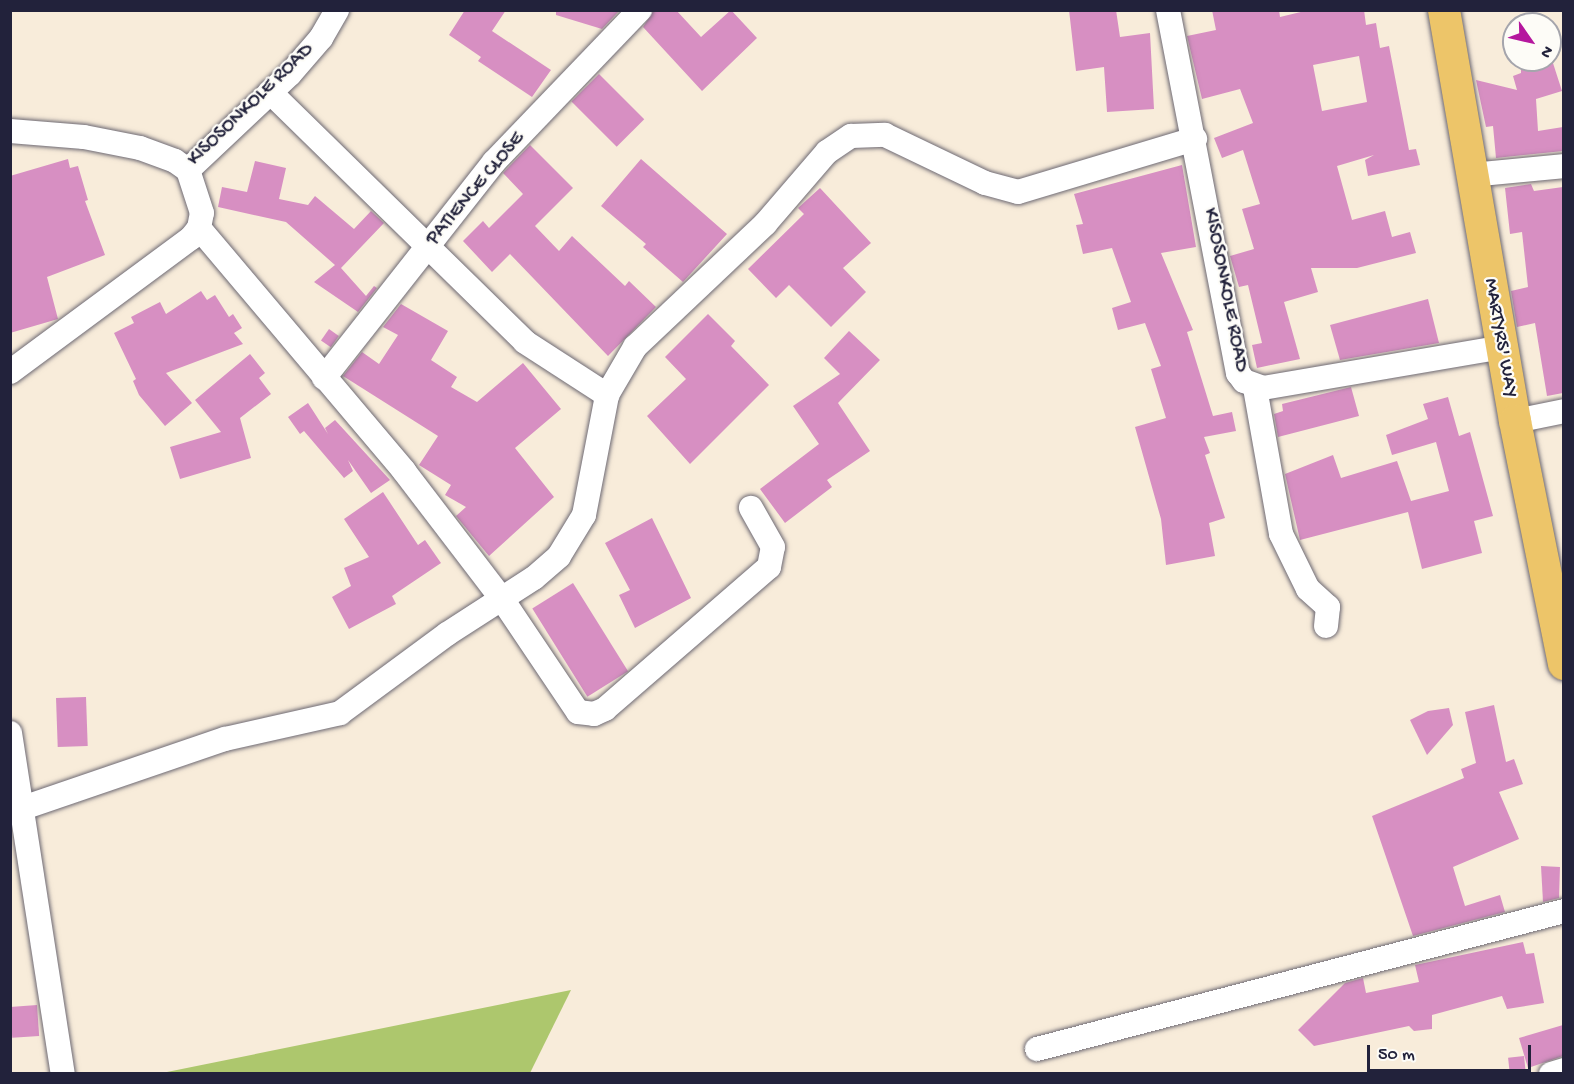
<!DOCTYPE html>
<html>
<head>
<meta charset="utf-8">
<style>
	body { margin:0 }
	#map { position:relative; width:1574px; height:1084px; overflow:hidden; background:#f8ecda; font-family:"Gochi Hand",sans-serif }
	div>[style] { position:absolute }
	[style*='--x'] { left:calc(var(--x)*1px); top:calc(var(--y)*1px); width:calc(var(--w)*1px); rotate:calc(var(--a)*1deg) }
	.green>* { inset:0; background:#adc76d }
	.building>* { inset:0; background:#d78fc2; transform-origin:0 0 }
	.roads { filter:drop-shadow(0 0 2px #6d6973) drop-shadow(0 0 2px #6d6973) }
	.minor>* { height:24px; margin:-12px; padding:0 12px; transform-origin:12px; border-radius:12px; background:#fff }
	.major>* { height:32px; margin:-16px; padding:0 16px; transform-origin:16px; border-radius:16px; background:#edc569 }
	span { translate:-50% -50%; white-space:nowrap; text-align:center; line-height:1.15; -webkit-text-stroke:4.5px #fdfcf7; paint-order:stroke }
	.street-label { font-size:20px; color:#22223b }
	.frame { position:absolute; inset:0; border:12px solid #22223b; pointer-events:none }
	.north { position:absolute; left:1502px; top:12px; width:60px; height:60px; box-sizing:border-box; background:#fdfcf7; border:2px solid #a5a5ac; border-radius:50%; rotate:124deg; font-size:16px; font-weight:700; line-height:24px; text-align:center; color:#22223b }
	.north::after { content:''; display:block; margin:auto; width:21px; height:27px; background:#b5179e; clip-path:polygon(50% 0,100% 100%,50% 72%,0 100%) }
	.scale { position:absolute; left:1367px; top:1045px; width:164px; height:27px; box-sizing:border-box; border:3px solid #22223b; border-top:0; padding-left:8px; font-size:18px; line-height:21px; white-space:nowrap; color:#22223b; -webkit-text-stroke:4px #fdfcf7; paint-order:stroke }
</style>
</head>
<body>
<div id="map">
	<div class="green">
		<div style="clip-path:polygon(571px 990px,530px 1073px,162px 1073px)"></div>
	</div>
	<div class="building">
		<div style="clip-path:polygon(465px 10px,506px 10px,492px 31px,551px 70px,532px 97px,478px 61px,481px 57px,449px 35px)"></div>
		<div style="clip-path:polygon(556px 10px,620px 10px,602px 29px,556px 15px)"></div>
		<div style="clip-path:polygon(654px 10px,676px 10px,701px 37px,731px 10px,757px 38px,702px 91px,643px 27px)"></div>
		<div style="clip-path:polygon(1069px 10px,1116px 10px,1120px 37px,1150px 33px,1154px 109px,1107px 112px,1104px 67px,1076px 71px)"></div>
		<div style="clip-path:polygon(evenodd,1212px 10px,1279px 10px,1280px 17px,1309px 10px,1364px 10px,1366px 25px,1376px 23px,1380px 48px,1389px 46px,1409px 150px,1416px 149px,1420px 165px,1368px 176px,1365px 160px,1374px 155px,1337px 166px,1352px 220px,1385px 211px,1392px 237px,1410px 232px,1416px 253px,1357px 268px,1311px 268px,1318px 292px,1284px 302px,1300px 359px,1257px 368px,1252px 345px,1262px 343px,1248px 285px,1239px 287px,1230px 256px,1254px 249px,1242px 209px,1260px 204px,1243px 150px,1222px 158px,1214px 138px,1253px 123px,1240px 89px,1202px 99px,1187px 36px,1216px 30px,1212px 10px,1359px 56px,1367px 102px,1322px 111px,1313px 65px,1359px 56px)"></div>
		<div style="clip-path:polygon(1521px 60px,1552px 60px,1562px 91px,1536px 99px,1538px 131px,1563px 127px,1563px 151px,1496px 158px,1493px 126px,1486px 127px,1476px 80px,1517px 90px,1513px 76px,1521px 73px)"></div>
		<div style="left:599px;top:74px;width:64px;height:39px;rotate:45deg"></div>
		<div style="clip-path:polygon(530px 145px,573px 188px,535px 226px,559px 251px,572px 236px,625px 286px,629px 281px,656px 307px,608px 356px,510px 254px,492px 272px,463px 241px,483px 221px,489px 228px,523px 194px,503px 173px)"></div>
		<div style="clip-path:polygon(68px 159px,70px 168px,78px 166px,88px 200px,85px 201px,105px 255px,47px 277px,58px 319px,10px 333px,10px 176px)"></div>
		<div style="clip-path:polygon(641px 159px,727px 234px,683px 282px,643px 247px,646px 244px,601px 206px)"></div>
		<div style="clip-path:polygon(255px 161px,286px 168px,279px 199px,308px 205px,315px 196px,354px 229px,371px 211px,384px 223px,341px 268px,366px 296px,374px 286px,377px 288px,358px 312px,314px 282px,335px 265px,286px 222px,218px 207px,222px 187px,247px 192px)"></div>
		<div style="clip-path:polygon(1182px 165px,1196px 247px,1161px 253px,1193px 330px,1187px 332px,1213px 416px,1232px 412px,1236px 431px,1204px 437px,1210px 453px,1205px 455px,1225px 518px,1209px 523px,1215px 556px,1166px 565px,1161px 519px,1135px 427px,1166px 418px,1151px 369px,1161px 366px,1145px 323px,1118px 330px,1112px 308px,1131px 302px,1112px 248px,1083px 254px,1076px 225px,1083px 224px,1074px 194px)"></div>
		<div style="clip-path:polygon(1531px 184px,1534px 191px,1563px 187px,1563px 393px,1547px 396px,1535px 323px,1517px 327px,1511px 291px,1528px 287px,1522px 232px,1510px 234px,1505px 188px)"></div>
		<div style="clip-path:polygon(820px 188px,871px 243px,843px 268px,866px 292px,831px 327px,789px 285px,776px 298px,748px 269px,804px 214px,798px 208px)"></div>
		<div style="clip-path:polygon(201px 291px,207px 300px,215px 295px,229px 317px,233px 314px,242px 328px,234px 333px,243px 344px,166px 373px,192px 403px,165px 426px,139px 395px,133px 381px,136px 379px,114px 333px,134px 323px,131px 317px,160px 302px,166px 314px)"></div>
		<div style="clip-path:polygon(1428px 299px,1439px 343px,1340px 360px,1330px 325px)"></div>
		<div style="clip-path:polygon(401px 304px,448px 331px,431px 360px,457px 377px,451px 387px,477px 402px,523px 363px,561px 409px,515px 448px,554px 497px,489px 556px,456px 516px,466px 507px,445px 495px,451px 485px,419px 465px,438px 436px,343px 376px,362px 352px,379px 364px,398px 335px,383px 327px)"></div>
		<div style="clip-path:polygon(708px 314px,735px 341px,731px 346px,769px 385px,690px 464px,647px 416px,686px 379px,665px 357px)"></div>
		<div style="left:329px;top:329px;width:12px;height:14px;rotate:35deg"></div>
		<div style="clip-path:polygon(849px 331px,880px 360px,838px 403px,870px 451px,827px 480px,832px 487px,785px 523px,760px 489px,819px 444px,793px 406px,840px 374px,824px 358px)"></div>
		<div style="clip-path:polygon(250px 354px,265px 373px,259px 378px,271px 394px,240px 418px,251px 458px,180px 479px,170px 447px,221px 432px,195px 400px)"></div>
		<div style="clip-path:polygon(1351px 387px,1359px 416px,1278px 437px,1274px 414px,1283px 411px,1282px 404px)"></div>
		<div style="clip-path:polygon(1448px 397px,1459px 436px,1470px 432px,1493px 516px,1474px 521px,1482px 553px,1422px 569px,1408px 512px,1300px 540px,1285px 474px,1333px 455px,1341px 478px,1397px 461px,1411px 501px,1449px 491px,1436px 442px,1392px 455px,1386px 435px,1428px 419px,1423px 404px)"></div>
		<div style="clip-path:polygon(308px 403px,328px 434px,325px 428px,335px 420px,390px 480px,371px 493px,348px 460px,353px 471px,344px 478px,304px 431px,300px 434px,288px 417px)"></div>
		<div style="clip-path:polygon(383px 492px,418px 545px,425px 540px,441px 563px,392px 596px,396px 604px,349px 629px,332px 597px,351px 586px,344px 568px,369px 557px,344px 519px)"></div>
		<div style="clip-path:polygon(652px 518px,691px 598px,635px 628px,619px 595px,630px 590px,605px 543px)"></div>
		<div style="left:573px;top:583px;width:104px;height:48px;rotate:58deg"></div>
		<div style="left:86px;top:697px;width:49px;height:30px;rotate:88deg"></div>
		<div style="clip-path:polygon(1494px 705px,1506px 762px,1514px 759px,1523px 784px,1499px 792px,1519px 839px,1453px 867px,1465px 906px,1500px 895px,1505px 912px,1413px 936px,1372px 816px,1464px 778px,1461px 769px,1476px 763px,1465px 712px)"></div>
		<div style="clip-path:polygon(1449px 708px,1453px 725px,1427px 755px,1410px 720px,1428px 711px)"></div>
		<div style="clip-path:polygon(1541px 866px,1560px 867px,1559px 898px,1543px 902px)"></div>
		<div style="clip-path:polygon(1523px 942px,1526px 954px,1534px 953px,1544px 1003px,1507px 1009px,1502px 996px,1432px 1015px,1432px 1029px,1414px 1031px,1409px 1026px,1314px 1046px,1298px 1030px,1345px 983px,1363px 978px,1366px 993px,1419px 982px,1415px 965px)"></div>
		<div style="left:37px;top:1005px;width:31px;height:27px;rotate:86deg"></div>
		<div style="clip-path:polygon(1563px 1025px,1563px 1056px,1528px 1068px,1519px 1038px)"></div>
		<div style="left:1524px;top:1056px;width:18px;height:16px;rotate:84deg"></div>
	</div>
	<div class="roads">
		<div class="minor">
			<div style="--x:1168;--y:10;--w:370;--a:79.1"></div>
			<div style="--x:1238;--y:373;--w:10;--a:53"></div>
			<div style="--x:1244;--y:381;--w:20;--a:20"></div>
			<div style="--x:1263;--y:388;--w:242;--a:-9.7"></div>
			<div style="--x:270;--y:92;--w:357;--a:44.4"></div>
			<div style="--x:525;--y:342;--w:98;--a:32.9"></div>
			<div style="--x:10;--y:131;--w:74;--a:4.6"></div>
			<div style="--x:84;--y:137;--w:57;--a:11.1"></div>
			<div style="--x:140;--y:148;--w:37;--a:20"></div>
			<div style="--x:175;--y:161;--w:16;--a:35"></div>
			<div style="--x:188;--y:170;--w:140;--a:-43.3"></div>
			<div style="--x:290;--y:74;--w:48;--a:-49.3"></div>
			<div style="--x:321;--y:38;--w:32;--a:-60"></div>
			<div style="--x:1471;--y:175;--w:93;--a:-5.5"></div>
			<div style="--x:199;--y:228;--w:318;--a:49.8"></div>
			<div style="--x:404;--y:471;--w:161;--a:52.6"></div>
			<div style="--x:502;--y:599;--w:136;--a:56.1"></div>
			<div style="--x:578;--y:712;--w:16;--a:7"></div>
			<div style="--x:594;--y:714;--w:12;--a:-24"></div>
			<div style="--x:605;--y:709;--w:217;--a:-40.9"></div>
			<div style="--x:769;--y:567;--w:20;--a:-79"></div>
			<div style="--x:773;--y:547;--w:45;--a:-119.4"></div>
			<div style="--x:10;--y:372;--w:225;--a:-36.5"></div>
			<div style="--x:191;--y:238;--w:13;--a:-51"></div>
			<div style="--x:199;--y:228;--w:15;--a:-79"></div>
			<div style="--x:202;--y:213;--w:45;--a:-108"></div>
			<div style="--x:324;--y:378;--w:275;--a:-51.8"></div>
			<div style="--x:494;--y:162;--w:211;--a:-46.2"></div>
			<div style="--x:1255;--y:388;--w:148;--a:79.9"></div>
			<div style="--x:1281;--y:534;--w:61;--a:63.9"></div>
			<div style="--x:1308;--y:589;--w:27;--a:42"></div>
			<div style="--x:1328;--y:607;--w:19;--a:96"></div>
			<div style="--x:1515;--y:421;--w:50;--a:-11.5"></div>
			<div style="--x:10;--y:733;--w:345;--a:81.2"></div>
			<div style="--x:20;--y:809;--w:217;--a:-18.9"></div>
			<div style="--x:225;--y:739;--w:118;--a:-12.7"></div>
			<div style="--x:340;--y:713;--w:133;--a:-36.4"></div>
			<div style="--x:447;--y:634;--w:103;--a:-32.8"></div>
			<div style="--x:534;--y:578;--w:33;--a:-41"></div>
			<div style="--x:559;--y:556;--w:48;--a:-58.6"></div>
			<div style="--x:584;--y:515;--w:122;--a:-79.1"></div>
			<div style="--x:607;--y:395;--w:56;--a:-59.7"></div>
			<div style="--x:635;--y:347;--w:179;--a:-43.4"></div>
			<div style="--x:765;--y:224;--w:95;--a:-49.3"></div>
			<div style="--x:827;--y:152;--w:29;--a:-34"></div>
			<div style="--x:851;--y:136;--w:34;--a:-2"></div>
			<div style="--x:885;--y:135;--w:111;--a:25.6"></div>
			<div style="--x:985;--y:183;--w:34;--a:15"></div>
			<div style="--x:1018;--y:192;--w:185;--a:-16.7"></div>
			<div style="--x:1037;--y:1049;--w:545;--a:-14.67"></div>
			<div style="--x:1551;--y:1074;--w:14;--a:-17"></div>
		</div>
		<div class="major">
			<div style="--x:1444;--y:10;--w:417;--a:80.2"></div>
			<div style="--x:1515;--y:421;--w:248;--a:78.6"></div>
		</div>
	</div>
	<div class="street-label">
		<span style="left:251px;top:105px;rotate:-44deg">KISOSONKOLE ROAD</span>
		<span style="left:476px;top:189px;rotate:-50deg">PATIENCE CLOSE</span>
		<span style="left:1225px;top:290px;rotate:79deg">KISOSONKOLE ROAD</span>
		<span style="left:1500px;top:338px;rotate:80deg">MARTYRS' WAY</span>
	</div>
	<div class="frame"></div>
	<div class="north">N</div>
	<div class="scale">50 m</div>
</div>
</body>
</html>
